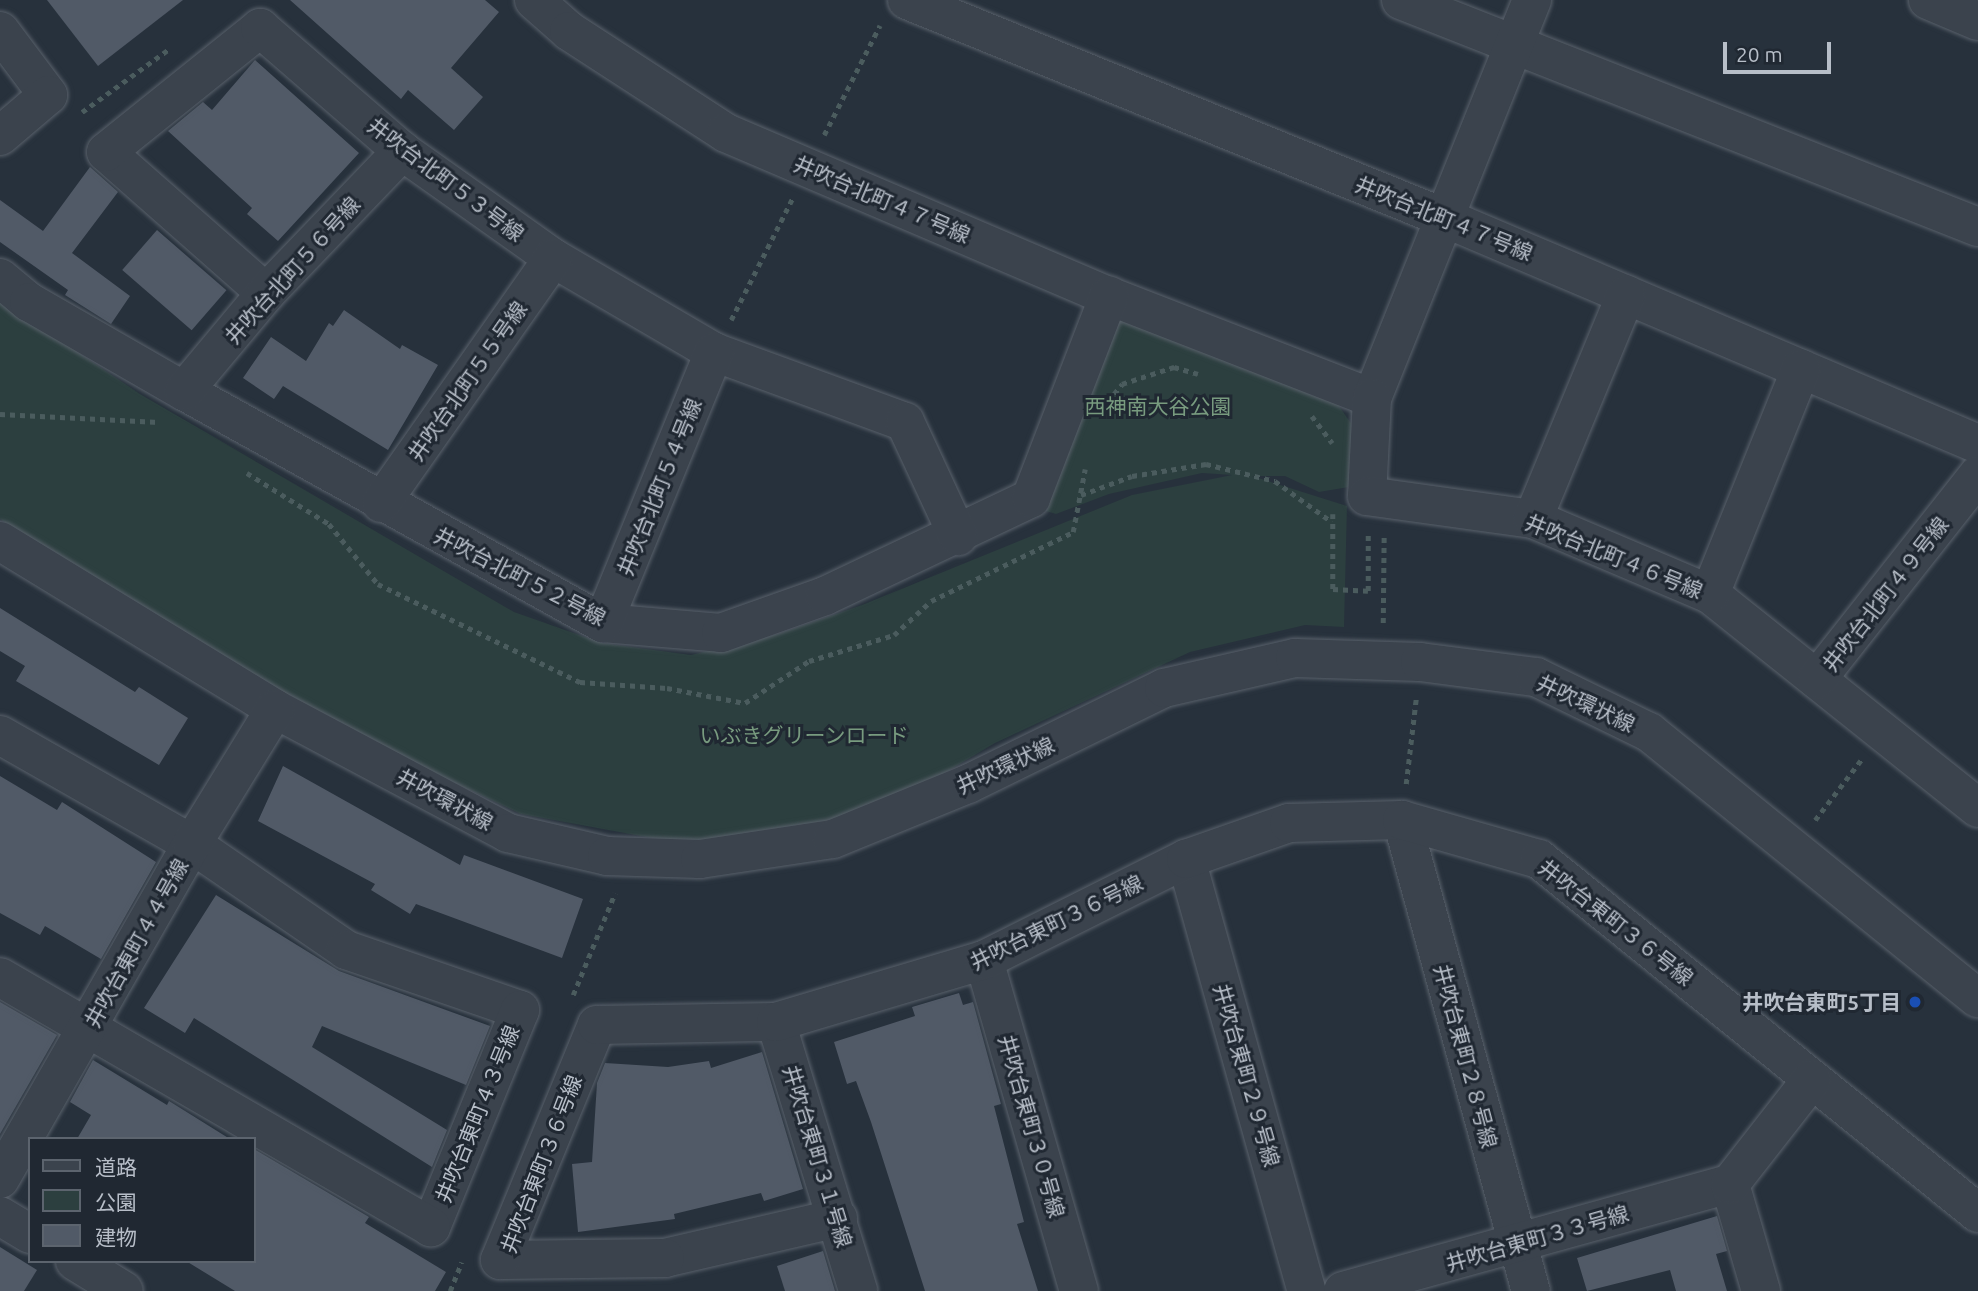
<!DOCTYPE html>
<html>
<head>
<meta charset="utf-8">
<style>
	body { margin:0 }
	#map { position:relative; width:1978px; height:1291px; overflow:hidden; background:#27313c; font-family:Ubuntu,"Noto Sans JP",sans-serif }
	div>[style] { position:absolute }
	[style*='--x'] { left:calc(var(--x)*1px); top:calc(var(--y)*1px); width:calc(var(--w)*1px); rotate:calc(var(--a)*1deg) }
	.green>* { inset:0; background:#2c3f3f }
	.building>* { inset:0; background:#515a67; transform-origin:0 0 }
	.path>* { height:4.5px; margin-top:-2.25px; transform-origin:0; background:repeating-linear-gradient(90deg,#4b5c5e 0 5px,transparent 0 10px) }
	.roads { filter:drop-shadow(0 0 2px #59616b) drop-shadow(0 0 2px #59616b) }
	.minor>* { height:38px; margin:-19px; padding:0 19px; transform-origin:19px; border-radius:19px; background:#3b434d }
	.dots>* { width:19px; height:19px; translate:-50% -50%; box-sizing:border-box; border:4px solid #202832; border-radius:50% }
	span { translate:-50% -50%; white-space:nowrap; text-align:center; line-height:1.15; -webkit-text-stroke:6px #202832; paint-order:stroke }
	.street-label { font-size:21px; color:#b7bec8 }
	.park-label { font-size:21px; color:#789b7f }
	.poi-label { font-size:21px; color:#b7bec8; font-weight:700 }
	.right { translate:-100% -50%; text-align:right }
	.legend { position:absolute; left:28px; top:1137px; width:228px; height:126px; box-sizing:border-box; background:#202832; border:2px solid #5c646e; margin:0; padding:9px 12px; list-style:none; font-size:21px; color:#b7bec8 }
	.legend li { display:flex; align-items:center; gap:14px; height:35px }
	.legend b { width:35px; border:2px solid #5c646e }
	.scale { position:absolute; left:1723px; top:42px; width:108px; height:32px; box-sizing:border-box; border:4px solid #b7bec8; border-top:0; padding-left:9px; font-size:21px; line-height:24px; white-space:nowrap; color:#b7bec8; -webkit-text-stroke:5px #202832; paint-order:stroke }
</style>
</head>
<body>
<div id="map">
	<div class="green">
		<div style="clip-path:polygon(0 300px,140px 394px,514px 612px,602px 643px,691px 655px,778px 634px,862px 605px,1132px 495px,1232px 475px,1202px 473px,1109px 494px,1056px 514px,1039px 509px,1117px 309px,1334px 399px,1355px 429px,1349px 487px,1319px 492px,1285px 476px,1252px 476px,1347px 506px,1344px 627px,1305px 625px,1190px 652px,995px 743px,833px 839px,674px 842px,521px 814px,350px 734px,113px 595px,0 519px)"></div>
	</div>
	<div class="building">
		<div style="clip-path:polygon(47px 0,183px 0,98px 66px)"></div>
		<div style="clip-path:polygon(290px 0,485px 0,499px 12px,451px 68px,483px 97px,454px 130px,408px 90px,401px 99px)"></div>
		<div style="clip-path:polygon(255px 60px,359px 153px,278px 241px,247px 214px,252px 208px,168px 131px,203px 102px,212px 110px)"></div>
		<div style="clip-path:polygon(90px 167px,118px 192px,72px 253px,130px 296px,111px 324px,65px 295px,68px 290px,0 242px,0 200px,43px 231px)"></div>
		<div style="left:157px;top:230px;width:92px;height:53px;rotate:41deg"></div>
		<div style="clip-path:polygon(344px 310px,400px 349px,402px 345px,438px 365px,388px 450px,283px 386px,274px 399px,243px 378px,271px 337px,306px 361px,329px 323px,333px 326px)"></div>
		<div style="clip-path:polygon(0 608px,135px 692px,139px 687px,188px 718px,159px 765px,16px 681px,25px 666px,0 651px)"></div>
		<div style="clip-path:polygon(283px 766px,460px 865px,464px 855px,583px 899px,562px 958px,416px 904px,410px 914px,371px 890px,375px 884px,258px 821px)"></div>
		<div style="clip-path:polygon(0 776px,57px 810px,62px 802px,156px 862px,101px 959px,45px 926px,40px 935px,0 913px)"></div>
		<div style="clip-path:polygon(216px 895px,339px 971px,490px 1026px,466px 1085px,322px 1026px,312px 1047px,447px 1130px,432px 1167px,194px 1018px,185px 1033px,144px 1008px)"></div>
		<div style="clip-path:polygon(959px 993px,963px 1005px,973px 1002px,1001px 1104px,994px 1106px,1024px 1222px,1017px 1224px,1038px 1291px,925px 1291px,871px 1122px,856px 1081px,847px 1084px,834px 1042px,915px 1016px,912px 1007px)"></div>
		<div style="clip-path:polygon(0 1002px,57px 1035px,0 1134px)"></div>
		<div style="clip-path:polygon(762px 1052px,803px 1189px,764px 1201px,761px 1193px,674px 1214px,675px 1219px,578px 1232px,572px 1164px,592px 1162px,597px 1083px,605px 1063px,668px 1067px,709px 1061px,711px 1068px)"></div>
		<div style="clip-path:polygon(93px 1060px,167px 1105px,169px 1101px,230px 1139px,77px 1139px,91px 1115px,70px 1102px)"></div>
		<div style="clip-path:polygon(254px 1149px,369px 1217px,365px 1223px,446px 1272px,435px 1291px,235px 1291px,186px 1261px,254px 1261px)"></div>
		<div style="clip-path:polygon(1717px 1216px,1727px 1251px,1716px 1254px,1727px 1291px,1676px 1291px,1670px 1270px,1587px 1291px,1577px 1258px)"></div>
		<div style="clip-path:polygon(0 1247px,37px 1270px,24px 1291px,0 1291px)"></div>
		<div style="clip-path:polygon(823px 1251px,835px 1291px,785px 1291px,777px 1266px)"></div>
	</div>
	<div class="path">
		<div style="--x:82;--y:112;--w:107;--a:-35.9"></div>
		<div style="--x:824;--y:135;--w:123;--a:-63"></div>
		<div style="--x:731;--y:320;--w:136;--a:-63.2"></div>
		<div style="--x:1114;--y:394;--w:13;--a:-51"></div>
		<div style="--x:1122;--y:384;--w:55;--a:-18.1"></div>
		<div style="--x:1174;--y:367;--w:25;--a:16"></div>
		<div style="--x:0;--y:414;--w:159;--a:2.9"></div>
		<div style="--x:1312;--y:416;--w:34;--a:53"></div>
		<div style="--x:247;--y:473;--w:97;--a:31.9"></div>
		<div style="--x:329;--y:524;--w:77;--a:50.8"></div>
		<div style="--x:378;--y:584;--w:225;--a:25.9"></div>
		<div style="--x:580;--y:682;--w:87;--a:3.9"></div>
		<div style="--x:667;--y:688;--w:79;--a:10.9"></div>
		<div style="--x:745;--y:703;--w:77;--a:-33.3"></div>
		<div style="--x:809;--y:661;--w:89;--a:-17"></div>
		<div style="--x:894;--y:635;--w:50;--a:-42.6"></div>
		<div style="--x:931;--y:601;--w:158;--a:-25.9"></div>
		<div style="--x:1073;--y:532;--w:64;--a:-79.2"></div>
		<div style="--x:1081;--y:495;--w:54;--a:-20.4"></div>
		<div style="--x:1132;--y:476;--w:75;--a:-9.2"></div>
		<div style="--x:1206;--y:464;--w:71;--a:13.8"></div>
		<div style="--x:1275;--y:481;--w:70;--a:35.7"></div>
		<div style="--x:1333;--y:514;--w:75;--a:90"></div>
		<div style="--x:1333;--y:589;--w:35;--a:3"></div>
		<div style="--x:1368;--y:591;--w:59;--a:-90"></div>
		<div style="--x:1383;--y:623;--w:89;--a:-89.4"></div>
		<div style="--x:1406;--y:784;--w:86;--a:-83.3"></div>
		<div style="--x:1815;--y:820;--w:76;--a:-52.5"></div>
		<div style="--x:573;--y:995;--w:110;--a:-67.6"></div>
		<div style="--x:450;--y:1291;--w:31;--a:-68"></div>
	</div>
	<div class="roads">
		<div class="minor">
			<div style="--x:534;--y:0;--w:47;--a:41.5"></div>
			<div style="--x:569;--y:31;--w:187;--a:33"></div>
			<div style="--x:726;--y:133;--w:416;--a:23.1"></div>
			<div style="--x:1109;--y:296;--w:282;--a:21.2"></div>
			<div style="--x:907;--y:0;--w:580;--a:22.06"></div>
			<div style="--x:1445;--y:218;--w:579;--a:22.98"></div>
			<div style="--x:1401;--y:0;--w:620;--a:21.48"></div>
			<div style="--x:1532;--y:0;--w:429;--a:111.9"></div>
			<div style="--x:1372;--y:398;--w:98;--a:92.9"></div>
			<div style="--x:1367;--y:496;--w:168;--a:7.9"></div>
			<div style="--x:1533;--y:519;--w:192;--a:23"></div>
			<div style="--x:1710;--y:594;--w:343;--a:38.6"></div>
			<div style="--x:1928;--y:0;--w:54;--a:22.8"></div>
			<div style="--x:0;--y:31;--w:80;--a:53.1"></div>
			<div style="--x:48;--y:95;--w:63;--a:139.5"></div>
			<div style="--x:0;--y:278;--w:38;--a:40"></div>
			<div style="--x:29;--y:302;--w:179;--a:29.9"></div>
			<div style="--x:184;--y:391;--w:479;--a:29"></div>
			<div style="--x:603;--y:623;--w:118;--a:4.8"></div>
			<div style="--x:721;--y:633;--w:110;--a:-19.6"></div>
			<div style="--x:825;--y:596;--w:228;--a:-25.4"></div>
			<div style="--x:1031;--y:498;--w:217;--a:-68.9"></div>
			<div style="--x:266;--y:293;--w:213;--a:-138.6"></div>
			<div style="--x:106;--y:152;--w:198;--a:-38.8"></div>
			<div style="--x:260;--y:28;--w:188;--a:40.9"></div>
			<div style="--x:402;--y:151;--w:185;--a:35.3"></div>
			<div style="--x:553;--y:258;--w:186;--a:30.3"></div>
			<div style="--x:714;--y:352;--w:203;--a:20.1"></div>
			<div style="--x:905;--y:422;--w:126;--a:65.1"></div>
			<div style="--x:184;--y:391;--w:128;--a:-50.1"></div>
			<div style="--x:266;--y:293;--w:197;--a:-46.2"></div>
			<div style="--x:381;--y:503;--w:299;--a:-54.9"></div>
			<div style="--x:1533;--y:519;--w:243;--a:-67.5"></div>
			<div style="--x:0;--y:541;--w:322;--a:31.4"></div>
			<div style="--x:275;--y:709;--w:264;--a:28"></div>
			<div style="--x:508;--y:833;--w:102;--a:13.1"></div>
			<div style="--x:607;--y:856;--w:93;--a:1.8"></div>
			<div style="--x:700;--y:859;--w:134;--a:-8.6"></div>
			<div style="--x:833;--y:839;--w:146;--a:-22.2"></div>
			<div style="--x:968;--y:784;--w:218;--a:-26.1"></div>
			<div style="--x:1164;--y:688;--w:134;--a:-12.9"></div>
			<div style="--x:1295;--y:658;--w:125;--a:1.8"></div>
			<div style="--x:1420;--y:662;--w:117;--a:7.4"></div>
			<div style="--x:1536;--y:677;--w:126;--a:26"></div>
			<div style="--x:1649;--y:732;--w:423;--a:39"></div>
			<div style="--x:1710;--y:594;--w:243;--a:-68"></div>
			<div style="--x:603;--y:623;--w:293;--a:-67.7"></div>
			<div style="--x:1817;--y:679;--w:260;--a:-51.7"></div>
			<div style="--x:0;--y:735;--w:221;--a:29.6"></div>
			<div style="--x:192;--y:844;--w:187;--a:34.5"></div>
			<div style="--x:346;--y:950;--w:184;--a:19"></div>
			<div style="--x:520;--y:1010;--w:235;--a:112.3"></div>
			<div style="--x:431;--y:1227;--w:498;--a:-149.9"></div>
			<div style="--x:1402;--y:820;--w:488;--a:74.7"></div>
			<div style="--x:1186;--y:859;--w:449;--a:74.4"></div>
			<div style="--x:984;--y:960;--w:344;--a:74"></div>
			<div style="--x:776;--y:1022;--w:281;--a:73"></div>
			<div style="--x:0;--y:1179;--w:386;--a:-60.2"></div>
			<div style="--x:192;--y:844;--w:158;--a:-58.4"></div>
			<div style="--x:0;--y:1216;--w:35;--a:31"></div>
			<div style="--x:838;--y:1218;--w:178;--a:167"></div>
			<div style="--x:665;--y:1258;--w:165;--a:179.3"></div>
			<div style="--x:500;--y:1260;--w:254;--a:-67.6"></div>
			<div style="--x:597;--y:1025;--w:179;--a:-1"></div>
			<div style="--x:776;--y:1022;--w:217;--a:-16.6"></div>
			<div style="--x:984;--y:960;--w:226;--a:-26.6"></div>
			<div style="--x:1186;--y:859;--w:109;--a:-19.3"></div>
			<div style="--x:1289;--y:823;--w:113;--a:-1.5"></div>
			<div style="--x:1402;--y:820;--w:142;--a:15.9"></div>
			<div style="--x:1539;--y:859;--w:564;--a:38.88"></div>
			<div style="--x:75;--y:1261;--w:57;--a:31.5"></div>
			<div style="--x:1343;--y:1291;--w:402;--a:-15.5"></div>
			<div style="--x:1761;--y:1291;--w:111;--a:-106.2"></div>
			<div style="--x:1730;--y:1184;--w:133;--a:-52"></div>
		</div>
	</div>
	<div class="dots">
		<div style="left:1915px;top:1002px;background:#1a4fb4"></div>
	</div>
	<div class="street-label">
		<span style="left:446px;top:179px;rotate:37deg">井吹台北町５３号線</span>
		<span style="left:882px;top:199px;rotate:23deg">井吹台北町４７号線</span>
		<span style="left:1444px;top:218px;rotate:22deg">井吹台北町４７号線</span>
		<span style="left:292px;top:270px;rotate:-48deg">井吹台北町５６号線</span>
		<span style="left:467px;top:381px;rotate:-55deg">井吹台北町５５号線</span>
		<span style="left:659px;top:487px;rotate:-68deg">井吹台北町５４号線</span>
		<span style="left:1614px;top:556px;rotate:22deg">井吹台北町４６号線</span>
		<span style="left:520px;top:576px;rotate:27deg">井吹台北町５２号線</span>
		<span style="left:1885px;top:594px;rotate:-52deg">井吹台北町４９号線</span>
		<span style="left:1586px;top:703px;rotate:25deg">井吹環状線</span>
		<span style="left:1005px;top:765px;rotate:-25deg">井吹環状線</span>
		<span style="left:445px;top:799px;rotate:28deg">井吹環状線</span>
		<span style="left:1056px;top:922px;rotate:-26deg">井吹台東町３６号線</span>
		<span style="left:1616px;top:922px;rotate:38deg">井吹台東町３６号線</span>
		<span style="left:136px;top:943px;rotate:-61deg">井吹台東町４４号線</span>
		<span style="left:1466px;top:1056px;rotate:75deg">井吹台東町２８号線</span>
		<span style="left:1247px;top:1075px;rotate:74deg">井吹台東町２９号線</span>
		<span style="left:477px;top:1114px;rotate:-68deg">井吹台東町４３号線</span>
		<span style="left:1032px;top:1126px;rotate:74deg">井吹台東町３０号線</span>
		<span style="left:818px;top:1156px;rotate:73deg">井吹台東町３１号線</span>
		<span style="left:541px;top:1164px;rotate:-69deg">井吹台東町３６号線</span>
		<span style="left:1537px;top:1238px;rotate:-16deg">井吹台東町３３号線</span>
	</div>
	<div class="park-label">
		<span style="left:1158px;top:406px">西神南大谷公園</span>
		<span style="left:804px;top:735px">いぶきグリーンロード</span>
	</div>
	<div class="poi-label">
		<span class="right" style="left:1901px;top:1002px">井吹台東町5丁目</span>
	</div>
	<ul class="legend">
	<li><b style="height:9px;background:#3b434d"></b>道路</li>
	<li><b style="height:19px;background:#2c3f3f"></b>公園</li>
	<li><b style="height:19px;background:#515a67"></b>建物</li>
	</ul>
	<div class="scale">20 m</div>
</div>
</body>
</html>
